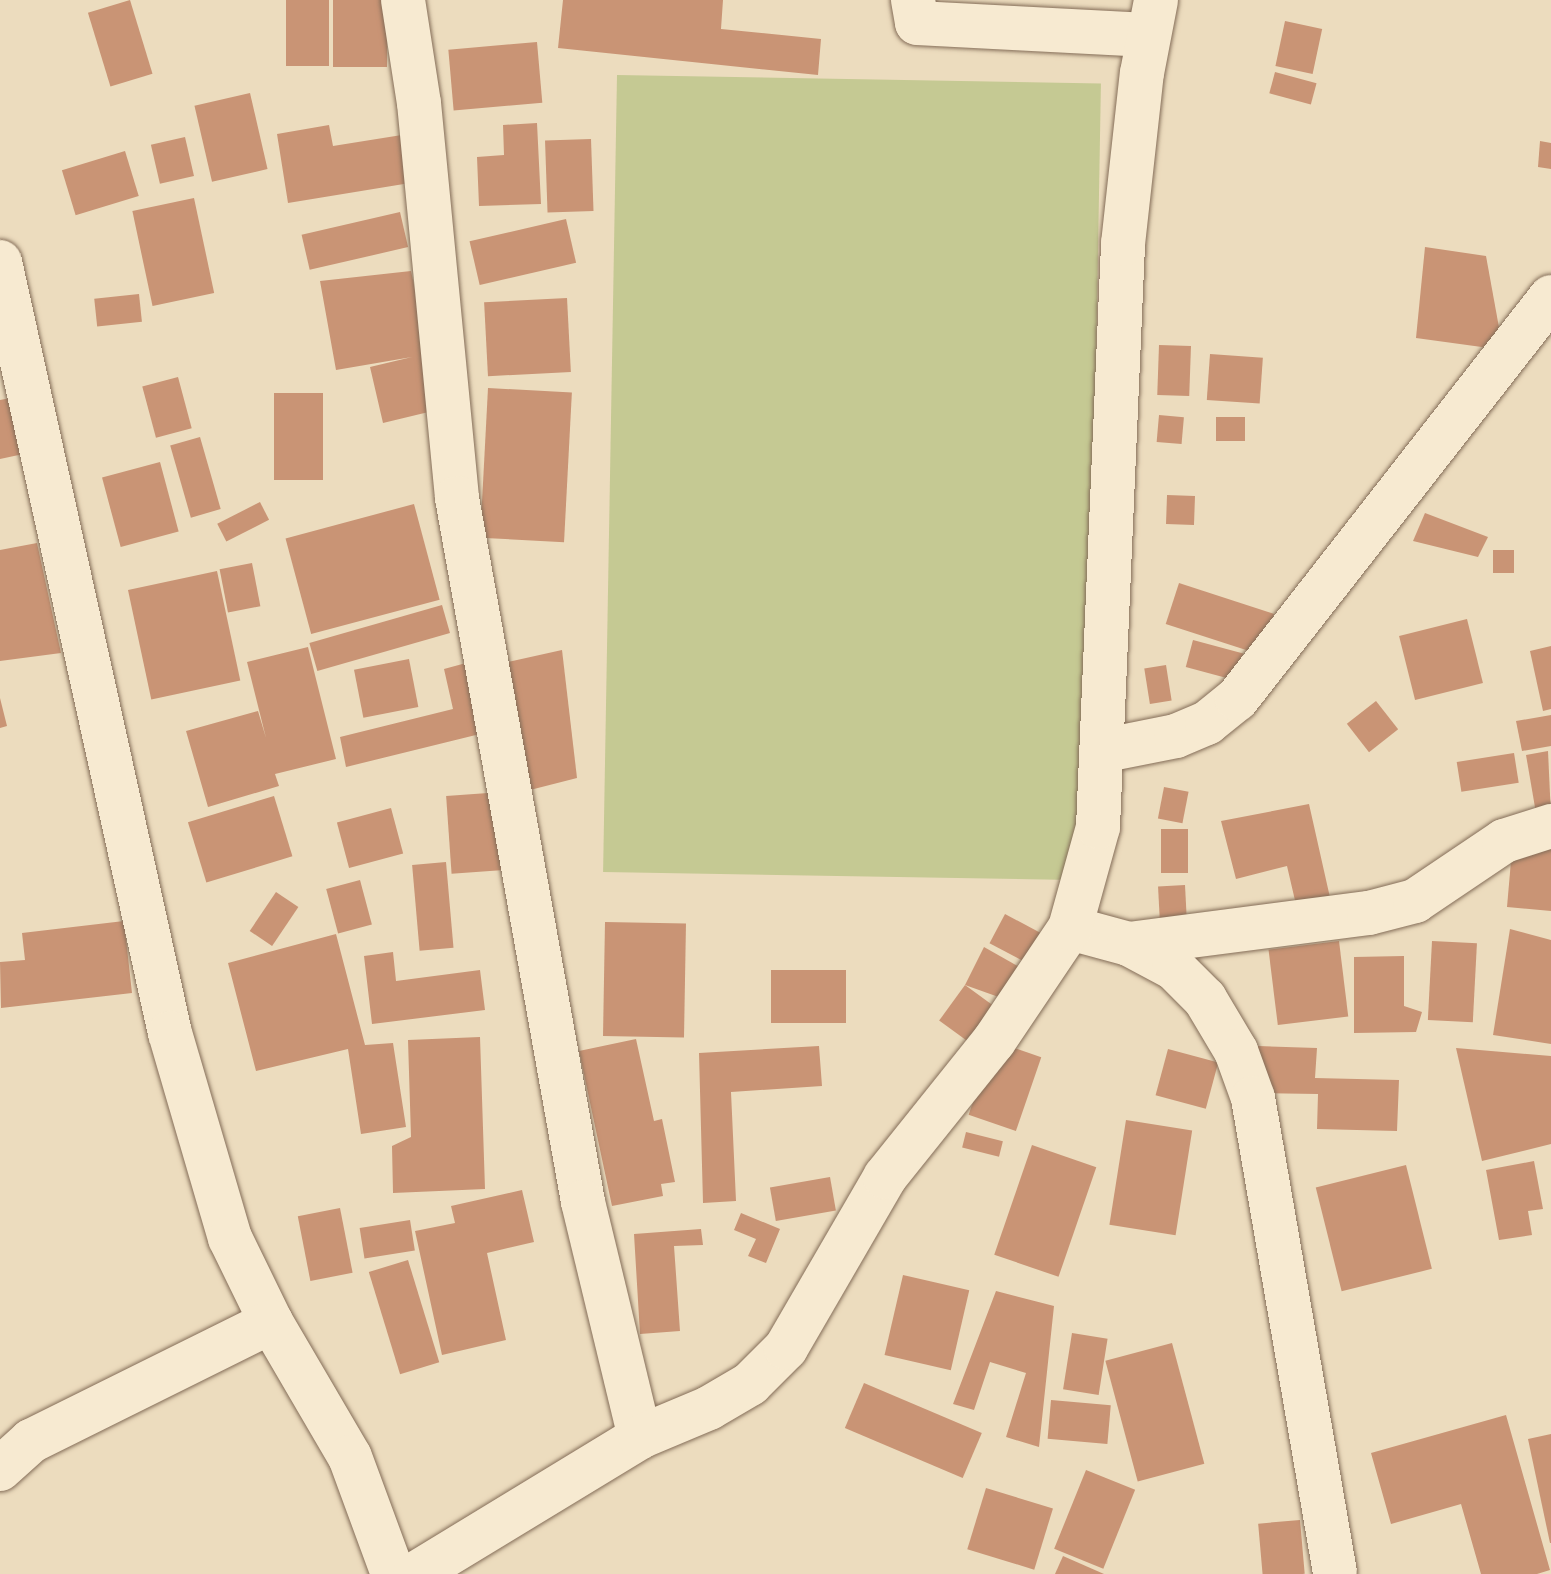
<!DOCTYPE html>
<html>
<head>
<meta charset="utf-8">
<style>
	body { margin:0 }
	#map { position:relative; width:1551px; height:1574px; overflow:hidden; background:#ecdcbe; font-family:"Playfair Display",serif }
	div>[style] { position:absolute }
	[style*='--x'] { left:calc(var(--x)*1px); top:calc(var(--y)*1px); width:calc(var(--w)*1px); rotate:calc(var(--a)*1deg) }
	.green>* { inset:0; background:#c5c993; transform-origin:0 0 }
	.building>* { inset:0; background:#c99475; transform-origin:0 0 }
	.roads { filter:drop-shadow(0 0 2px #846d58) drop-shadow(0 0 2px #846d58) }
	.minor>* { height:44px; margin:-22px; padding:0 22px; transform-origin:22px; border-radius:22px; background:#f7ead1 }
	span { translate:-50% -50%; white-space:nowrap; text-align:center; line-height:1.15; -webkit-text-stroke:8px #f4e7ce; paint-order:stroke }
</style>
</head>
<body>
<div id="map">
	<div class="green">
		<div style="left:617px;top:75px;width:484px;height:797px;rotate:1deg"></div>
	</div>
	<div class="building">
		<div style="left:130px;top:0;width:77px;height:44px;rotate:73deg"></div>
		<div style="left:286px;top:0;width:43px;height:66px"></div>
		<div style="left:333px;top:0;width:54px;height:67px"></div>
		<div style="clip-path:polygon(563px 0,723px 0,721px 29px,821px 39px,818px 75px,558px 48px)"></div>
		<div style="left:1285px;top:21px;width:38px;height:46px;rotate:12deg"></div>
		<div style="left:537px;top:42px;width:61px;height:89px;rotate:85deg"></div>
		<div style="left:1275px;top:72px;width:43px;height:22px;rotate:15deg"></div>
		<div style="left:250px;top:93px;width:78px;height:57px;rotate:77deg"></div>
		<div style="clip-path:polygon(537px 123px,541px 204px,479px 206px,477px 157px,504px 155px,503px 125px)"></div>
		<div style="clip-path:polygon(329px 125px,333px 146px,408px 134px,416px 182px,288px 203px,277px 134px)"></div>
		<div style="left:185px;top:137px;width:40px;height:35px;rotate:77deg"></div>
		<div style="left:591px;top:139px;width:72px;height:46px;rotate:88deg"></div>
		<div style="clip-path:polygon(1540px 141px,1551px 143px,1551px 169px,1538px 167px)"></div>
		<div style="left:125px;top:151px;width:47px;height:66px;rotate:73deg"></div>
		<div style="left:194px;top:198px;width:97px;height:63px;rotate:78deg"></div>
		<div style="left:400px;top:212px;width:36px;height:101px;rotate:77deg"></div>
		<div style="left:566px;top:219px;width:45px;height:99px;rotate:77deg"></div>
		<div style="clip-path:polygon(1425px 247px,1486px 256px,1502px 344px,1489px 348px,1416px 338px)"></div>
		<div style="clip-path:polygon(411px 271px,441px 409px,383px 423px,370px 367px,412px 357px,336px 370px,320px 281px)"></div>
		<div style="left:139px;top:294px;width:28px;height:45px;rotate:84deg"></div>
		<div style="left:567px;top:298px;width:74px;height:83px;rotate:87deg"></div>
		<div style="left:1159px;top:345px;width:32px;height:50px;rotate:2deg"></div>
		<div style="left:1210px;top:354px;width:53px;height:46px;rotate:4deg"></div>
		<div style="left:178px;top:377px;width:53px;height:37px;rotate:75deg"></div>
		<div style="left:488px;top:388px;width:84px;height:150px;rotate:3deg"></div>
		<div style="left:274px;top:393px;width:49px;height:87px"></div>
		<div style="clip-path:polygon(16px 397px,28px 453px,0 459px,0 400px)"></div>
		<div style="left:1159px;top:415px;width:25px;height:27px;rotate:5deg"></div>
		<div style="left:1216px;top:417px;width:29px;height:24px"></div>
		<div style="left:200px;top:437px;width:75px;height:31px;rotate:74deg"></div>
		<div style="left:160px;top:462px;width:72px;height:60px;rotate:75deg"></div>
		<div style="left:1195px;top:496px;width:29px;height:28px;rotate:92deg"></div>
		<div style="left:260px;top:502px;width:20px;height:48px;rotate:63deg"></div>
		<div style="left:414px;top:504px;width:99px;height:133px;rotate:75deg"></div>
		<div style="clip-path:polygon(1425px 513px,1488px 537px,1478px 557px,1413px 541px)"></div>
		<div style="clip-path:polygon(37px 543px,61px 653px,0 661px,0 550px)"></div>
		<div style="left:1493px;top:550px;width:21px;height:23px"></div>
		<div style="left:252px;top:563px;width:44px;height:33px;rotate:79deg"></div>
		<div style="left:217px;top:571px;width:112px;height:91px;rotate:78deg"></div>
		<div style="left:1179px;top:583px;width:100px;height:43px;rotate:18deg"></div>
		<div style="left:442px;top:605px;width:29px;height:138px;rotate:74deg"></div>
		<div style="left:1467px;top:619px;width:66px;height:70px;rotate:76deg"></div>
		<div style="left:1193px;top:640px;width:52px;height:28px;rotate:15deg"></div>
		<div style="clip-path:polygon(1551px 646px,1551px 709px,1543px 711px,1530px 651px)"></div>
		<div style="clip-path:polygon(308px 647px,336px 759px,275px 774px,279px 786px,208px 807px,186px 731px,258px 711px,266px 738px,247px 662px)"></div>
		<div style="clip-path:polygon(562px 650px,577px 778px,530px 790px,499px 664px)"></div>
		<div style="left:409px;top:659px;width:49px;height:56px;rotate:79deg"></div>
		<div style="clip-path:polygon(466px 663px,488px 732px,346px 767px,340px 737px,453px 709px,444px 669px)"></div>
		<div style="left:1166px;top:665px;width:36px;height:22px;rotate:81deg"></div>
		<div style="clip-path:polygon(0 698px,7px 726px,0 728px)"></div>
		<div style="left:1376px;top:701px;width:36px;height:37px;rotate:52deg"></div>
		<div style="clip-path:polygon(1551px 715px,1551px 746px,1522px 751px,1516px 721px)"></div>
		<div style="clip-path:polygon(1548px 751px,1551px 816px,1537px 819px,1526px 755px)"></div>
		<div style="left:1514px;top:753px;width:30px;height:58px;rotate:81deg"></div>
		<div style="left:1164px;top:787px;width:25px;height:32px;rotate:11deg"></div>
		<div style="left:502px;top:792px;width:78px;height:56px;rotate:86deg"></div>
		<div style="left:274px;top:796px;width:63px;height:90px;rotate:73deg"></div>
		<div style="clip-path:polygon(1309px 804px,1331px 902px,1297px 909px,1287px 866px,1236px 879px,1221px 821px)"></div>
		<div style="left:391px;top:808px;width:47px;height:56px;rotate:75deg"></div>
		<div style="left:1161px;top:829px;width:27px;height:44px"></div>
		<div style="clip-path:polygon(1513px 838px,1551px 841px,1551px 911px,1507px 907px)"></div>
		<div style="left:446px;top:862px;width:86px;height:34px;rotate:85deg"></div>
		<div style="left:360px;top:880px;width:46px;height:35px;rotate:75deg"></div>
		<div style="left:1185px;top:885px;width:37px;height:27px;rotate:87deg"></div>
		<div style="left:276px;top:892px;width:27px;height:47px;rotate:34deg"></div>
		<div style="left:1005px;top:914px;width:51px;height:33px;rotate:28deg"></div>
		<div style="clip-path:polygon(124px 921px,132px 993px,1px 1008px,0 962px,25px 960px,22px 933px)"></div>
		<div style="left:605px;top:922px;width:81px;height:114px;rotate:1deg"></div>
		<div style="clip-path:polygon(1510px 929px,1551px 940px,1551px 1044px,1493px 1035px)"></div>
		<div style="clip-path:polygon(336px 934px,365px 1045px,393px 1043px,406px 1127px,361px 1134px,348px 1049px,256px 1071px,228px 963px)"></div>
		<div style="left:1339px;top:941px;width:76px;height:71px;rotate:83deg"></div>
		<div style="left:1432px;top:941px;width:45px;height:79px;rotate:3deg"></div>
		<div style="clip-path:polygon(984px 947px,1023px 969px,1007px 1000px,965px 985px)"></div>
		<div style="clip-path:polygon(393px 952px,396px 981px,480px 970px,485px 1010px,372px 1024px,364px 956px)"></div>
		<div style="clip-path:polygon(1404px 956px,1404px 1006px,1422px 1012px,1416px 1032px,1354px 1033px,1354px 957px)"></div>
		<div style="left:771px;top:970px;width:75px;height:53px"></div>
		<div style="left:965px;top:985px;width:42px;height:44px;rotate:36deg"></div>
		<div style="clip-path:polygon(480px 1037px,485px 1189px,393px 1193px,392px 1146px,411px 1137px,408px 1040px)"></div>
		<div style="clip-path:polygon(636px 1039px,654px 1121px,662px 1119px,675px 1182px,661px 1184px,663px 1196px,612px 1206px,579px 1051px)"></div>
		<div style="left:994px;top:1041px;width:50px;height:78px;rotate:19deg"></div>
		<div style="clip-path:polygon(819px 1046px,822px 1086px,731px 1092px,736px 1201px,703px 1203px,699px 1053px)"></div>
		<div style="clip-path:polygon(1258px 1046px,1317px 1048px,1315px 1078px,1399px 1080px,1397px 1131px,1317px 1129px,1318px 1094px,1257px 1093px)"></div>
		<div style="clip-path:polygon(1456px 1048px,1551px 1056px,1551px 1144px,1482px 1161px)"></div>
		<div style="left:1168px;top:1049px;width:52px;height:48px;rotate:15deg"></div>
		<div style="left:1126px;top:1120px;width:67px;height:106px;rotate:9deg"></div>
		<div style="left:966px;top:1132px;width:38px;height:16px;rotate:14deg"></div>
		<div style="left:1032px;top:1145px;width:68px;height:116px;rotate:19deg"></div>
		<div style="clip-path:polygon(1534px 1161px,1543px 1209px,1528px 1211px,1532px 1235px,1499px 1240px,1486px 1170px)"></div>
		<div style="left:1406px;top:1165px;width:107px;height:93px;rotate:76deg"></div>
		<div style="left:830px;top:1177px;width:34px;height:61px;rotate:80deg"></div>
		<div style="clip-path:polygon(522px 1190px,534px 1242px,487px 1253px,506px 1340px,442px 1355px,415px 1231px,455px 1223px,451px 1206px)"></div>
		<div style="left:340px;top:1208px;width:66px;height:43px;rotate:79deg"></div>
		<div style="clip-path:polygon(741px 1213px,780px 1229px,766px 1263px,748px 1256px,756px 1239px,734px 1230px)"></div>
		<div style="left:410px;top:1220px;width:31px;height:51px;rotate:81deg"></div>
		<div style="clip-path:polygon(701px 1229px,703px 1245px,674px 1246px,680px 1331px,640px 1334px,634px 1234px)"></div>
		<div style="left:408px;top:1260px;width:107px;height:41px;rotate:73deg"></div>
		<div style="left:903px;top:1275px;width:68px;height:82px;rotate:13deg"></div>
		<div style="clip-path:polygon(996px 1291px,1054px 1306px,1039px 1447px,1006px 1437px,1026px 1373px,990px 1362px,974px 1410px,953px 1404px)"></div>
		<div style="left:1072px;top:1333px;width:36px;height:57px;rotate:9deg"></div>
		<div style="left:1172px;top:1343px;width:125px;height:69px;rotate:75deg"></div>
		<div style="left:864px;top:1383px;width:128px;height:49px;rotate:23deg"></div>
		<div style="left:1051px;top:1400px;width:60px;height:39px;rotate:5deg"></div>
		<div style="clip-path:polygon(1506px 1415px,1550px 1570px,1537px 1574px,1481px 1574px,1461px 1504px,1391px 1524px,1371px 1453px)"></div>
		<div style="clip-path:polygon(1551px 1434px,1551px 1543px,1550px 1543px,1528px 1439px)"></div>
		<div style="left:1086px;top:1470px;width:53px;height:85px;rotate:22deg"></div>
		<div style="left:986px;top:1488px;width:70px;height:64px;rotate:17deg"></div>
		<div style="left:1300px;top:1520px;width:54px;height:42px;rotate:85deg"></div>
		<div style="clip-path:polygon(1063px 1556px,1104px 1574px,1055px 1574px)"></div>
	</div>
	<div class="roads">
		<div class="minor">
			<div style="--x:403;--y:0;--w:104;--a:81.2"></div>
			<div style="--x:419;--y:103;--w:397;--a:84.5"></div>
			<div style="--x:457;--y:498;--w:715;--a:79.85"></div>
			<div style="--x:583;--y:1202;--w:242;--a:76.4"></div>
			<div style="--x:913;--y:0;--w:23;--a:80"></div>
			<div style="--x:917;--y:23;--w:231;--a:3"></div>
			<div style="--x:0;--y:262;--w:790;--a:77.57"></div>
			<div style="--x:170;--y:1033;--w:214;--a:73.7"></div>
			<div style="--x:230;--y:1238;--w:93;--a:64"></div>
			<div style="--x:271;--y:1322;--w:156;--a:59.7"></div>
			<div style="--x:350;--y:1457;--w:125;--a:69.8"></div>
			<div style="--x:1101;--y:751;--w:76;--a:-11.3"></div>
			<div style="--x:1176;--y:736;--w:34;--a:-23"></div>
			<div style="--x:1207;--y:723;--w:38;--a:-39"></div>
			<div style="--x:1237;--y:699;--w:510;--a:-52.01"></div>
			<div style="--x:1070;--y:928;--w:61;--a:15.2"></div>
			<div style="--x:1129;--y:944;--w:51;--a:28.1"></div>
			<div style="--x:1174;--y:968;--w:44;--a:45"></div>
			<div style="--x:1205;--y:999;--w:61;--a:59.2"></div>
			<div style="--x:1236;--y:1051;--w:50;--a:70.1"></div>
			<div style="--x:1253;--y:1098;--w:481;--a:80.2"></div>
			<div style="--x:1129;--y:944;--w:242;--a:-7.4"></div>
			<div style="--x:1369;--y:913;--w:48;--a:-14.6"></div>
			<div style="--x:1415;--y:901;--w:107;--a:-34"></div>
			<div style="--x:1504;--y:841;--w:49;--a:-17.7"></div>
			<div style="--x:0;--y:1469;--w:42;--a:-42.1"></div>
			<div style="--x:31;--y:1441;--w:268;--a:-26.4"></div>
			<div style="--x:415;--y:1574;--w:263;--a:-31.3"></div>
			<div style="--x:640;--y:1437;--w:75;--a:-22.8"></div>
			<div style="--x:709;--y:1408;--w:48;--a:-30.3"></div>
			<div style="--x:750;--y:1384;--w:51;--a:-45"></div>
			<div style="--x:786;--y:1348;--w:198;--a:-59.9"></div>
			<div style="--x:885;--y:1177;--w:174;--a:-51.3"></div>
			<div style="--x:994;--y:1041;--w:136;--a:-56.1"></div>
			<div style="--x:1070;--y:928;--w:105;--a:-74.5"></div>
			<div style="--x:1098;--y:827;--w:584;--a:-87.54"></div>
			<div style="--x:1123;--y:244;--w:172;--a:-83.7"></div>
			<div style="--x:1142;--y:73;--w:74;--a:-79.1"></div>
		</div>
	</div>
</div>
</body>
</html>
